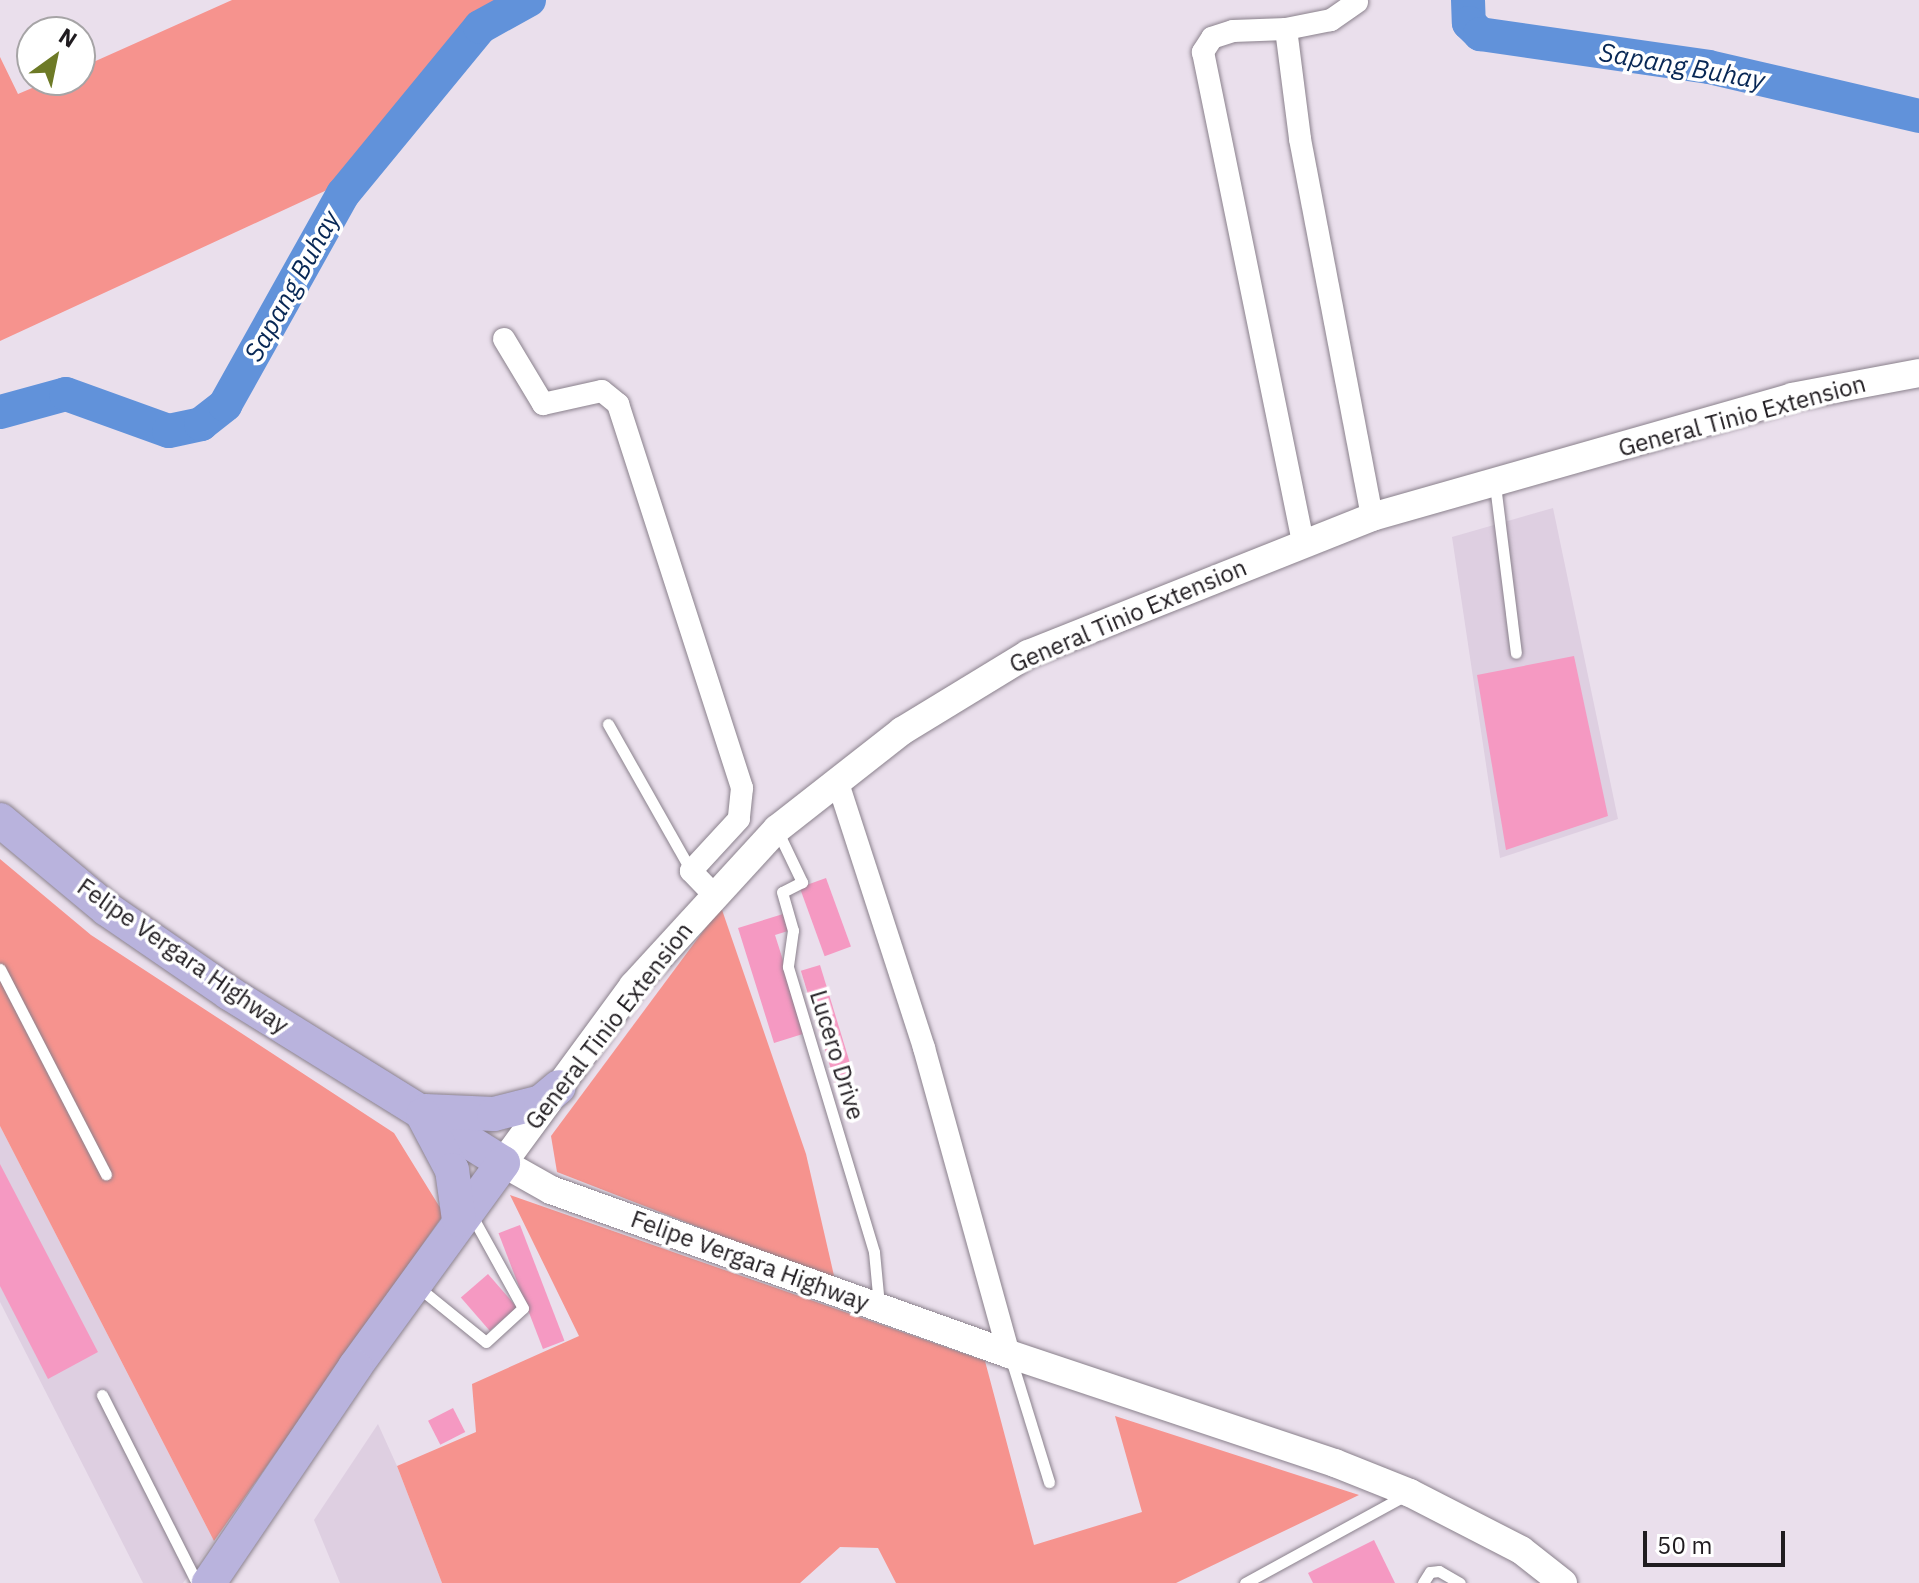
<!DOCTYPE html>
<html>
<head>
<meta charset="utf-8">
<style>
	body { margin:0 }
	#map { position:relative; width:1919px; height:1583px; overflow:hidden; background:#eadfec; font-family:"IBM Plex Sans",sans-serif }
	div>[style] { position:absolute }
	[style*='--x'] { left:calc(var(--x)*1px); top:calc(var(--y)*1px); width:calc(var(--w)*1px); rotate:calc(var(--a)*1deg) }
	.built>* { inset:0; background:#decfe1 }
	.green>* { inset:0; background:#f6938e }
	.river>* { height:34px; margin:-17px; padding:0 17px; transform-origin:17px; border-radius:17px; background:#6192da }
	.building>* { inset:0; background:#f599c2; transform-origin:0 0 }
	.roads { filter:drop-shadow(0 0 2px #8a818c) drop-shadow(0 0 2px #8a818c) }
	.service>* { height:11px; margin:-5.5px; padding:0 5.5px; transform-origin:5.5px; border-radius:5.5px; background:#fff }
	.minor>* { height:22px; margin:-11px; padding:0 11px; transform-origin:11px; border-radius:11px; background:#fff }
	.tertiary>* { height:28px; margin:-14px; padding:0 14px; transform-origin:14px; border-radius:14px; background:#fff }
	.primary>* { height:34px; margin:-17px; padding:0 17px; transform-origin:17px; border-radius:17px; background:#b9b3dd }
	span { translate:-50% -50%; white-space:nowrap; text-align:center; line-height:1.15; -webkit-text-stroke:7px #fff; paint-order:stroke }
	.street-label { font-size:24px; color:#201c20 }
	.water-label { font-size:26px; color:#072755; font-style:italic }
	.north { position:absolute; left:16px; top:16px; width:80px; height:80px; box-sizing:border-box; background:#fff; border:2px solid #a6a4a6; border-radius:50%; rotate:33deg; font-size:22px; font-weight:700; line-height:32px; text-align:center; color:#201c20 }
	.north::after { content:''; display:block; margin:auto; width:28px; height:36px; background:#6d7a26; clip-path:polygon(50% 0,100% 100%,50% 72%,0 100%) }
	.scale { position:absolute; left:1643px; top:1531px; width:142px; height:36px; box-sizing:border-box; border:4px solid #201c20; border-top:0; padding-left:10px; font-size:24px; line-height:28px; white-space:nowrap; color:#201c20; -webkit-text-stroke:6px #fff; paint-order:stroke }
</style>
</head>
<body>
<div id="map">
	<div class="built">
		<div style="clip-path:polygon(1553px 508px,1618px 819px,1500px 858px,1452px 537px)"></div>
		<div style="clip-path:polygon(0 1126px,214px 1541px,183px 1583px,143px 1583px,0 1302px)"></div>
		<div style="clip-path:polygon(378px 1424px,397px 1466px,442px 1583px,340px 1583px,314px 1520px)"></div>
	</div>
	<div class="green">
		<div style="clip-path:polygon(232px 0,509px 0,465px 24px,327px 190px,0 341px,0 57px,18px 94px,51px 80px,80px 80px,80px 68px)"></div>
		<div style="clip-path:polygon(0 859px,91px 935px,394px 1133px,444px 1214px,214px 1541px,0 1126px)"></div>
		<div style="clip-path:polygon(721px 907px,806px 1154px,835px 1280px,557px 1172px,551px 1136px)"></div>
		<div style="clip-path:polygon(510px 1195px,985px 1361px,1034px 1545px,1142px 1512px,1115px 1416px,1359px 1495px,1176px 1583px,896px 1583px,878px 1548px,840px 1547px,800px 1583px,442px 1583px,397px 1466px,476px 1432px,472px 1384px,579px 1336px)"></div>
	</div>
	<div class="river">
		<div style="--x:1468;--y:0;--w:23;--a:88"></div>
		<div style="--x:1469;--y:23;--w:16;--a:45"></div>
		<div style="--x:1480;--y:34;--w:231;--a:8.2"></div>
		<div style="--x:1709;--y:67;--w:216;--a:13.1"></div>
		<div style="--x:0;--y:412;--w:68;--a:-15.3"></div>
		<div style="--x:66;--y:394;--w:109;--a:19.8"></div>
		<div style="--x:169;--y:431;--w:33;--a:-12"></div>
		<div style="--x:201;--y:424;--w:31;--a:-38"></div>
		<div style="--x:225;--y:405;--w:242;--a:-60.8"></div>
		<div style="--x:343;--y:194;--w:216;--a:-50.6"></div>
		<div style="--x:480;--y:27;--w:56;--a:-28.9"></div>
	</div>
	<div class="building">
		<div style="clip-path:polygon(1574px 656px,1608px 816px,1506px 850px,1477px 675px)"></div>
		<div style="left:826px;top:878px;width:73px;height:28px;rotate:70deg"></div>
		<div style="clip-path:polygon(783px 914px,788px 931px,775px 935px,806px 1033px,774px 1043px,738px 928px)"></div>
		<div style="left:820px;top:965px;width:117px;height:20px;rotate:73deg"></div>
		<div style="clip-path:polygon(0 1164px,98px 1352px,48px 1379px,0 1286px)"></div>
		<div style="left:520px;top:1225px;width:124px;height:23px;rotate:69deg"></div>
		<div style="left:488px;top:1274px;width:44px;height:36px;rotate:49deg"></div>
		<div style="left:453px;top:1408px;width:27px;height:28px;rotate:63deg"></div>
		<div style="clip-path:polygon(1374px 1540px,1395px 1583px,1313px 1583px,1308px 1573px)"></div>
	</div>
	<div class="roads">
		<div class="service">
			<div style="--x:1495;--y:485;--w:169;--a:82.9"></div>
			<div style="--x:608;--y:724;--w:169;--a:60.5"></div>
			<div style="--x:777;--y:830;--w:58;--a:64.3"></div>
			<div style="--x:802;--y:882;--w:22;--a:153"></div>
			<div style="--x:782;--y:892;--w:40;--a:74"></div>
			<div style="--x:793;--y:930;--w:37;--a:98"></div>
			<div style="--x:788;--y:967;--w:298;--a:73.2"></div>
			<div style="--x:874;--y:1252;--w:53;--a:84.6"></div>
			<div style="--x:0;--y:969;--w:231;--a:62.7"></div>
			<div style="--x:418;--y:1287;--w:87;--a:39"></div>
			<div style="--x:486;--y:1342;--w:50;--a:-42.6"></div>
			<div style="--x:523;--y:1308;--w:105;--a:-119"></div>
			<div style="--x:1010;--y:1356;--w:132;--a:72.8"></div>
			<div style="--x:102;--y:1395;--w:211;--a:63.2"></div>
			<div style="--x:1245;--y:1583;--w:183;--a:-28.7"></div>
			<div style="--x:1423;--y:1583;--w:13;--a:-58"></div>
			<div style="--x:1430;--y:1572;--w:9;--a:-6"></div>
			<div style="--x:1439;--y:1571;--w:24;--a:30"></div>
		</div>
		<div class="minor">
			<div style="--x:1357;--y:2;--w:32;--a:145"></div>
			<div style="--x:1331;--y:20;--w:46;--a:168.7"></div>
			<div style="--x:1286;--y:29;--w:111;--a:82.7"></div>
			<div style="--x:1300;--y:139;--w:385;--a:79.2"></div>
			<div style="--x:1286;--y:29;--w:53;--a:177.8"></div>
			<div style="--x:1233;--y:31;--w:22;--a:162"></div>
			<div style="--x:1212;--y:38;--w:17;--a:123"></div>
			<div style="--x:1203;--y:52;--w:500;--a:78.47"></div>
			<div style="--x:504;--y:339;--w:76;--a:59"></div>
			<div style="--x:543;--y:404;--w:60;--a:-12.4"></div>
			<div style="--x:602;--y:391;--w:21;--a:39"></div>
			<div style="--x:618;--y:404;--w:404;--a:72.1"></div>
			<div style="--x:742;--y:788;--w:31;--a:96"></div>
			<div style="--x:739;--y:819;--w:71;--a:132.7"></div>
			<div style="--x:691;--y:871;--w:32;--a:46"></div>
			<div style="--x:837;--y:780;--w:282;--a:72"></div>
			<div style="--x:924;--y:1048;--w:318;--a:74.5"></div>
		</div>
		<div class="tertiary">
			<div style="--x:1563;--y:1583;--w:53;--a:-141.8"></div>
			<div style="--x:1521;--y:1550;--w:125;--a:-152.8"></div>
			<div style="--x:1410;--y:1493;--w:81;--a:-158.2"></div>
			<div style="--x:1335;--y:1463;--w:344;--a:-161.5"></div>
			<div style="--x:1009;--y:1354;--w:486;--a:-160.3"></div>
			<div style="--x:551;--y:1190;--w:55;--a:-150.6"></div>
			<div style="--x:503;--y:1163;--w:220;--a:-53.7"></div>
			<div style="--x:633;--y:986;--w:213;--a:-47.5"></div>
			<div style="--x:777;--y:829;--w:159;--a:-38.1"></div>
			<div style="--x:902;--y:731;--w:148;--a:-31.4"></div>
			<div style="--x:1028;--y:654;--w:370;--a:-21.7"></div>
			<div style="--x:1372;--y:517;--w:437;--a:-15.9"></div>
			<div style="--x:1792;--y:397;--w:129;--a:-10.7"></div>
		</div>
		<div class="primary">
			<div style="--x:0;--y:820;--w:139;--a:39.8"></div>
			<div style="--x:107;--y:909;--w:148;--a:34.5"></div>
			<div style="--x:229;--y:993;--w:322;--a:31.8"></div>
			<div style="--x:503;--y:1163;--w:252;--a:126"></div>
			<div style="--x:355;--y:1367;--w:261;--a:124.1"></div>
			<div style="--x:425;--y:1111;--w:69;--a:2.5"></div>
			<div style="--x:494;--y:1114;--w:49;--a:-14.3"></div>
			<div style="--x:541;--y:1102;--w:23;--a:-40"></div>
			<div style="--x:423;--y:1115;--w:62;--a:62.2"></div>
			<div style="--x:452;--y:1170;--w:50;--a:82"></div>
		</div>
	</div>
	<div class="street-label">
		<span style="left:1742px;top:416px;rotate:-15deg">General Tinio Extension</span>
		<span style="left:1128px;top:616px;rotate:-23deg">General Tinio Extension</span>
		<span style="left:183px;top:956px;rotate:35deg">Felipe Vergara Highway</span>
		<span style="left:609px;top:1026px;rotate:-52deg">General Tinio Extension</span>
		<span style="left:837px;top:1055px;rotate:73deg">Lucero Drive</span>
		<span style="left:750px;top:1261px;rotate:20deg">Felipe Vergara Highway</span>
	</div>
	<div class="water-label">
		<span style="left:1682px;top:66px;rotate:10deg">Sapang Buhay</span>
		<span style="left:292px;top:286px;rotate:-61deg">Sapang Buhay</span>
	</div>
	<div class="north">N</div>
	<div class="scale">50 m</div>
</div>
</body>
</html>
